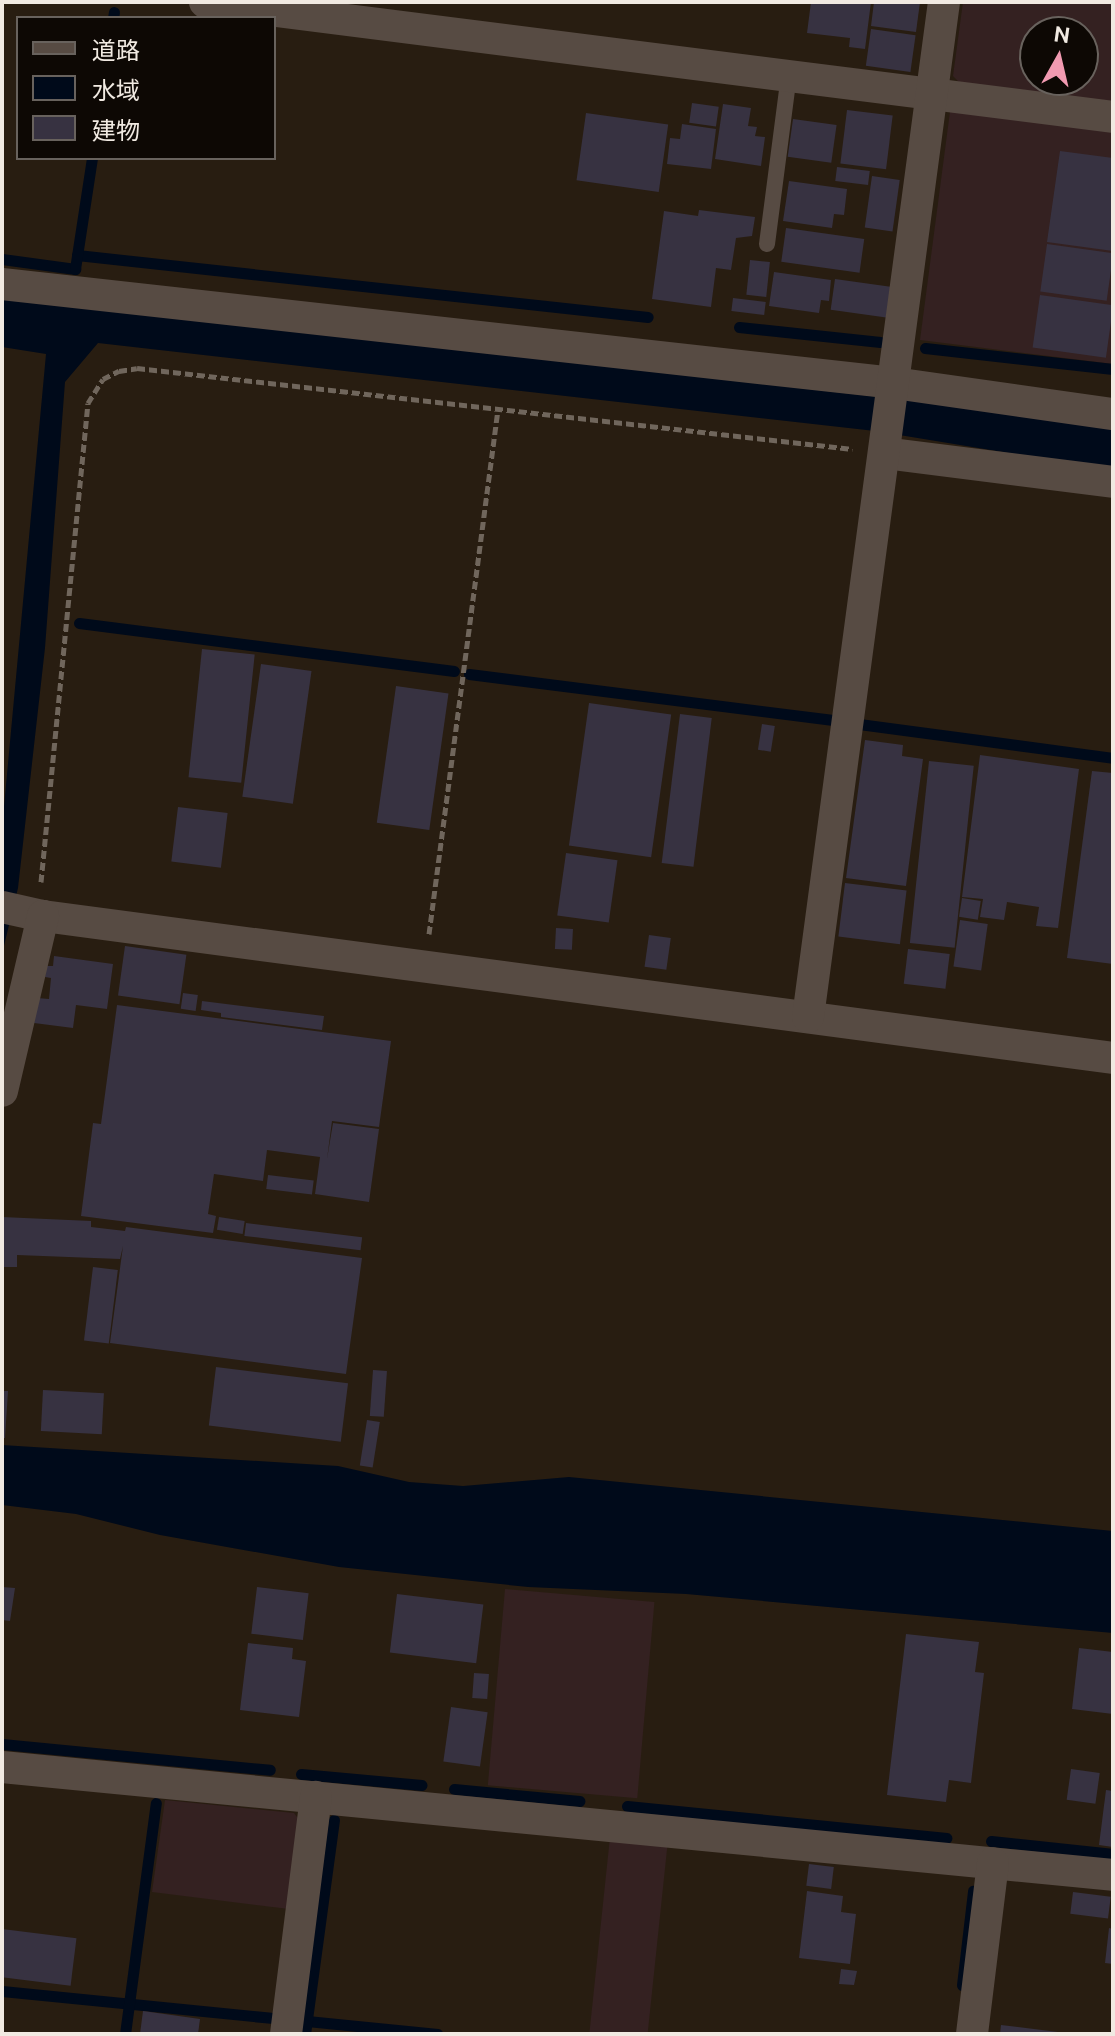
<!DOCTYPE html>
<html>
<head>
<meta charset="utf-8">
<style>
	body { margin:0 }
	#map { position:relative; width:1115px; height:2036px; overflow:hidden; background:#281d11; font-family:Ubuntu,"Noto Sans JP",sans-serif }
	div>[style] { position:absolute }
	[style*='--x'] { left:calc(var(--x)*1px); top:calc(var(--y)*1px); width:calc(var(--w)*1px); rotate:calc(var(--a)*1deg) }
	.industrial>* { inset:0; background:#342121; transform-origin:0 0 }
	.water>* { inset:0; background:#000a1a }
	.stream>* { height:11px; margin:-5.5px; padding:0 5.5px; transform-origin:5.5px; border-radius:5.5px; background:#000a1a }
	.building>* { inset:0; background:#373241; transform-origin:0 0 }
	.path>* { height:5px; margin-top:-2.5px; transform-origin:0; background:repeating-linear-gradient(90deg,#70665c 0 8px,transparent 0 12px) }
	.lane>* { height:16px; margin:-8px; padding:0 8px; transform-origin:8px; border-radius:8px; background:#574b43 }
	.street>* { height:32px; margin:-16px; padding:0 16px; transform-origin:16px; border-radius:16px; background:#574b43 }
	span { translate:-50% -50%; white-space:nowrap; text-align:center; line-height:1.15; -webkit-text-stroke:7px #0d0804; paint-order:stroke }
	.frame { position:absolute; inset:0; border:4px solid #f1eae2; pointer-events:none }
	.legend { position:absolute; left:16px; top:16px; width:260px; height:144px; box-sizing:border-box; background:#0d0804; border:2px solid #68625d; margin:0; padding:10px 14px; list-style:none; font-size:24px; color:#f1eae2 }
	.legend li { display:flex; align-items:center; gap:16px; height:40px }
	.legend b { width:40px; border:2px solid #68625d }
	.north { position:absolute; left:1019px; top:16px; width:80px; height:80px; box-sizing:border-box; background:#0d0804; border:2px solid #68625d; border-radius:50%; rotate:8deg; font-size:22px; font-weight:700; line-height:32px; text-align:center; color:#f1eae2 }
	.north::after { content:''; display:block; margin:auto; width:28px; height:36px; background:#f19ab1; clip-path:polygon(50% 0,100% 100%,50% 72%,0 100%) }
</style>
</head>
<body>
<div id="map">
	<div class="industrial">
		<div style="clip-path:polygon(evenodd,963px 2px,1113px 2px,1113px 108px,965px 88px,953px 76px,963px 2px,1035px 32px,1083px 32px,1083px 80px,1035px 80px,1035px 32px)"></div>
		<div style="clip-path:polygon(951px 104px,1113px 125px,1113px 364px,920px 340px)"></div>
		<div style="left:505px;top:1589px;width:150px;height:197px;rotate:5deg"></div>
		<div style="clip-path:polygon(165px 1800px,294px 1813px,300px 1821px,289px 1909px,152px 1892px)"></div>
		<div style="left:610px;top:1837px;width:58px;height:198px;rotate:6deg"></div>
	</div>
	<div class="water">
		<div style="clip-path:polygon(2px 298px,932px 403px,1113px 429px,1113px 470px,875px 431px,98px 343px,65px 382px,45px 648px,18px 888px,2px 954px,2px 828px,46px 354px,2px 347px)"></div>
		<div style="clip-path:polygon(2px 1445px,338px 1466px,409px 1482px,463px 1486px,569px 1477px,1113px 1531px,1113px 1633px,686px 1594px,528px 1587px,339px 1567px,160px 1535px,76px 1514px,2px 1505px)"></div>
	</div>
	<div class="stream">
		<div style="--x:113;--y:18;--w:6;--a:-81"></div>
		<div style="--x:77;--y:255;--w:574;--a:6.2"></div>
		<div style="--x:2;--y:259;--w:74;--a:7.8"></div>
		<div style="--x:75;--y:269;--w:112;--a:-81.3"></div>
		<div style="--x:739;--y:327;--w:142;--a:6.1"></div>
		<div style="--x:925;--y:348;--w:189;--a:6.4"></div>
		<div style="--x:79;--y:623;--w:378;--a:7.3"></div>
		<div style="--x:469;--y:674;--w:373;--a:7.2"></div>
		<div style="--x:859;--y:724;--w:256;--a:7.6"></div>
		<div style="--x:2;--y:1744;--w:269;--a:5.5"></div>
		<div style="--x:301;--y:1774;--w:121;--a:5.2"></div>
		<div style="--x:454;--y:1789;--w:126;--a:5.5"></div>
		<div style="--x:627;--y:1806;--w:321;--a:5.7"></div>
		<div style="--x:991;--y:1841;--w:123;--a:6.1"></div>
		<div style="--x:962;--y:1985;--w:95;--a:-83.3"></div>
		<div style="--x:2;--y:1991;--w:270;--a:5.7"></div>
		<div style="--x:307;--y:2021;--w:131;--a:5.7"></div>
		<div style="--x:125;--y:2034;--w:233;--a:-82.4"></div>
		<div style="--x:305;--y:2034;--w:216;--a:-82.3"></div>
	</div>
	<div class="building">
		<div style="clip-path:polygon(811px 2px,871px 2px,865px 49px,849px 47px,850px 38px,807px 33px)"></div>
		<div style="clip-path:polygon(874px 2px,920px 2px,916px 32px,871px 26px)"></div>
		<div style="left:871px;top:29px;width:45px;height:37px;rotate:8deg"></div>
		<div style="left:692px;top:103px;width:27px;height:20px;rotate:8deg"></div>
		<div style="clip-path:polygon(723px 104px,751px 108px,748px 126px,757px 127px,755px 136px,765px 137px,761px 166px,715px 159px)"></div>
		<div style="left:847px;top:110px;width:46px;height:54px;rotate:7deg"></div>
		<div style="left:586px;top:113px;width:83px;height:68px;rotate:8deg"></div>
		<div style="left:793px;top:119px;width:44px;height:38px;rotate:8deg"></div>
		<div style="clip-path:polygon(682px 124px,716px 129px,711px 169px,667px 164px,670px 138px,680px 139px)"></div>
		<div style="clip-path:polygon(1060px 151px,1113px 158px,1113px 251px,1047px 242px)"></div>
		<div style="left:837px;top:167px;width:33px;height:14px;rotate:7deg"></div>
		<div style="left:872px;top:176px;width:28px;height:52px;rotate:8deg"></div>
		<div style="clip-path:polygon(789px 181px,847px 189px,844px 215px,834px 214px,832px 228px,783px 221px)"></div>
		<div style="clip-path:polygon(699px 210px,755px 217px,752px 236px,736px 238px,731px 270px,716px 268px,711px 307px,652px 299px,664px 211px,698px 216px)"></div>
		<div style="left:786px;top:228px;width:79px;height:34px;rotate:8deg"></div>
		<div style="left:1047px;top:244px;width:67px;height:48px;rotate:8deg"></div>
		<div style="left:750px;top:260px;width:20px;height:35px;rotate:6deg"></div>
		<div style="clip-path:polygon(774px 272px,831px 280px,829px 301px,821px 300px,819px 313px,769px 306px)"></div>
		<div style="left:835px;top:279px;width:56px;height:31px;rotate:8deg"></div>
		<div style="left:1040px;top:295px;width:74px;height:53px;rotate:8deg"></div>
		<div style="left:733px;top:298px;width:33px;height:13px;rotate:7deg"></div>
		<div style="left:202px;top:649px;width:53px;height:129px;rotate:6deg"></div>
		<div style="left:261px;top:664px;width:51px;height:134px;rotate:8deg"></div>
		<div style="left:396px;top:686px;width:53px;height:138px;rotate:8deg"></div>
		<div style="left:589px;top:703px;width:83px;height:144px;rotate:8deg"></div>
		<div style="left:680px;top:714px;width:32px;height:150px;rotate:7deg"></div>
		<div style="left:762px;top:724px;width:13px;height:26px;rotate:9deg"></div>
		<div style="clip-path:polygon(865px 740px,903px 745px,902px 756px,923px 759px,906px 886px,846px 878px)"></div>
		<div style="clip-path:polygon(980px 755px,1079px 769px,1058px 928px,1036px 926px,1039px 907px,1007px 902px,1004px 920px,980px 917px,983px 899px,962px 897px)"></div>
		<div style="left:929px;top:761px;width:45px;height:183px;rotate:6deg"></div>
		<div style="clip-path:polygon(1092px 771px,1113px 773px,1113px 964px,1067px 958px)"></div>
		<div style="left:178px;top:807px;width:50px;height:55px;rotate:7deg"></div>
		<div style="left:566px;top:853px;width:52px;height:63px;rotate:8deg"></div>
		<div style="left:845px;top:883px;width:62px;height:54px;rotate:7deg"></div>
		<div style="left:962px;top:898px;width:19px;height:19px;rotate:9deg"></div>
		<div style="left:960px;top:920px;width:28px;height:47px;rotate:8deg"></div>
		<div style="left:556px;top:928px;width:17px;height:21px;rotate:3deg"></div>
		<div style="left:649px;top:935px;width:22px;height:32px;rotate:8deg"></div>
		<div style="left:125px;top:946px;width:62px;height:50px;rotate:8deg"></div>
		<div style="left:908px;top:949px;width:42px;height:35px;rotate:7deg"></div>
		<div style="clip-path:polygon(54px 956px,113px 964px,107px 1009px,76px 1005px,73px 1028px,34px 1023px,37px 998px,49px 999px,51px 978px,45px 977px,46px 966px,53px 966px)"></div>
		<div style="left:183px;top:993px;width:15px;height:16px;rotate:8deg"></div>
		<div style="clip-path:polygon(202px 1001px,324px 1016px,322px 1030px,221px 1017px,221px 1013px,201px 1010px)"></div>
		<div style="clip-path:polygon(117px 1005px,391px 1041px,379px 1127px,332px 1121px,327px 1159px,333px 1123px,379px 1129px,369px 1202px,315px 1194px,320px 1157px,267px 1150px,263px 1181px,214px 1174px,208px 1214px,216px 1216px,213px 1233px,81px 1216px,93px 1123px,101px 1124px)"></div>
		<div style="left:268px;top:1175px;width:46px;height:14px;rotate:7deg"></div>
		<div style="clip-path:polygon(2px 1217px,91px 1221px,91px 1227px,125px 1231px,126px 1227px,362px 1258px,346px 1374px,110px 1343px,123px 1246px,120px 1259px,17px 1255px,17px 1267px,2px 1267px)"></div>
		<div style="left:219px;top:1217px;width:26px;height:13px;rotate:9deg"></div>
		<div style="left:246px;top:1223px;width:117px;height:13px;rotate:7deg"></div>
		<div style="left:93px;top:1267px;width:25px;height:74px;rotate:7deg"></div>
		<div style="left:216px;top:1367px;width:133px;height:59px;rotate:7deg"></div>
		<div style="left:373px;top:1370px;width:14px;height:46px;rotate:4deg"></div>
		<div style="left:43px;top:1390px;width:61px;height:41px;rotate:3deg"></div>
		<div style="clip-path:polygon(2px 1391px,8px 1391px,5px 1438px,2px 1438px)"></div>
		<div style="left:367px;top:1420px;width:13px;height:46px;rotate:9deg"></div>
		<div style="clip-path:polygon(2px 1587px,15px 1588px,10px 1621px,2px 1620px)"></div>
		<div style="left:257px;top:1587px;width:52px;height:47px;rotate:7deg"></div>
		<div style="left:397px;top:1594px;width:87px;height:59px;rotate:7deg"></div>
		<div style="clip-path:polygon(906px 1634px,979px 1642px,975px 1672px,984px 1673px,971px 1783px,949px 1780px,946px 1802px,887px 1795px)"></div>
		<div style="clip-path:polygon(248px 1643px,293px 1648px,292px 1659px,306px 1661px,299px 1717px,240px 1710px)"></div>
		<div style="clip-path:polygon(1079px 1648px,1113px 1652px,1113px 1714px,1072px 1709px)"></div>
		<div style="left:474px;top:1673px;width:15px;height:25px;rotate:4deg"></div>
		<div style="left:451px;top:1707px;width:37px;height:55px;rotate:8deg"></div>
		<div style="left:1071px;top:1769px;width:29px;height:31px;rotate:8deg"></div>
		<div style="clip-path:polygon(1106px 1790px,1113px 1791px,1113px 1847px,1099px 1845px)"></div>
		<div style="left:809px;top:1864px;width:25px;height:22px;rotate:7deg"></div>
		<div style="clip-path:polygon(807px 1891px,843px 1896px,841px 1912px,856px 1914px,850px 1964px,799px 1958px)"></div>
		<div style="left:1073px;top:1892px;width:38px;height:22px;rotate:7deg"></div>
		<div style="clip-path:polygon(1109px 1928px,1113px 1929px,1113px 1964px,1105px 1963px)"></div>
		<div style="left:2px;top:1929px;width:75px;height:48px;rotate:7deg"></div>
		<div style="clip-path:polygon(841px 1969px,857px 1971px,854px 1985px,839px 1984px)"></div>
		<div style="clip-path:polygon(143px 2011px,200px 2019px,198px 2034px,140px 2034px)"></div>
		<div style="clip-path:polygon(1001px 2025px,1058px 2032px,1058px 2034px,1000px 2034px)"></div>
	</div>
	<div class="path">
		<div style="--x:41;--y:882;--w:481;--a:-84.4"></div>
		<div style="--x:88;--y:403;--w:28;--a:-58"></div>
		<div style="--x:103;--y:379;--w:18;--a:-27"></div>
		<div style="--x:119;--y:371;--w:18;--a:-9"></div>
		<div style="--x:137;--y:368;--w:720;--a:6.46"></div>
		<div style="--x:429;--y:934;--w:530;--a:-82.51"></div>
	</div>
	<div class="lane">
		<div style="--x:767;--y:244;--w:170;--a:-82.6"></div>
	</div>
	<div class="street">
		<div style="--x:205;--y:2;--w:915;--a:7.22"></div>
		<div style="--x:2;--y:284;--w:897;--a:6.33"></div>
		<div style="--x:894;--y:383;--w:221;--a:8.1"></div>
		<div style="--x:884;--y:453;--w:231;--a:7.2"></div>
		<div style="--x:2;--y:907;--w:42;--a:12.4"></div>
		<div style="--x:43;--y:916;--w:1079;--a:7.56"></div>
		<div style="--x:808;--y:1017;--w:1024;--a:-82.37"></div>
		<div style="--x:2;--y:1091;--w:180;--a:-76.8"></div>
		<div style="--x:2;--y:1767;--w:1116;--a:5.55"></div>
		<div style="--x:286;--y:2034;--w:239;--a:-82.8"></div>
		<div style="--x:972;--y:2034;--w:172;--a:-83"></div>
	</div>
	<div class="frame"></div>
	<ul class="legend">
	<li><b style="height:10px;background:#574b43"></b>道路</li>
	<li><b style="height:22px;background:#000a1a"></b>水域</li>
	<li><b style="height:22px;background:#373241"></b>建物</li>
	</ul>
	<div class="north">N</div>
</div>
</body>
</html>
